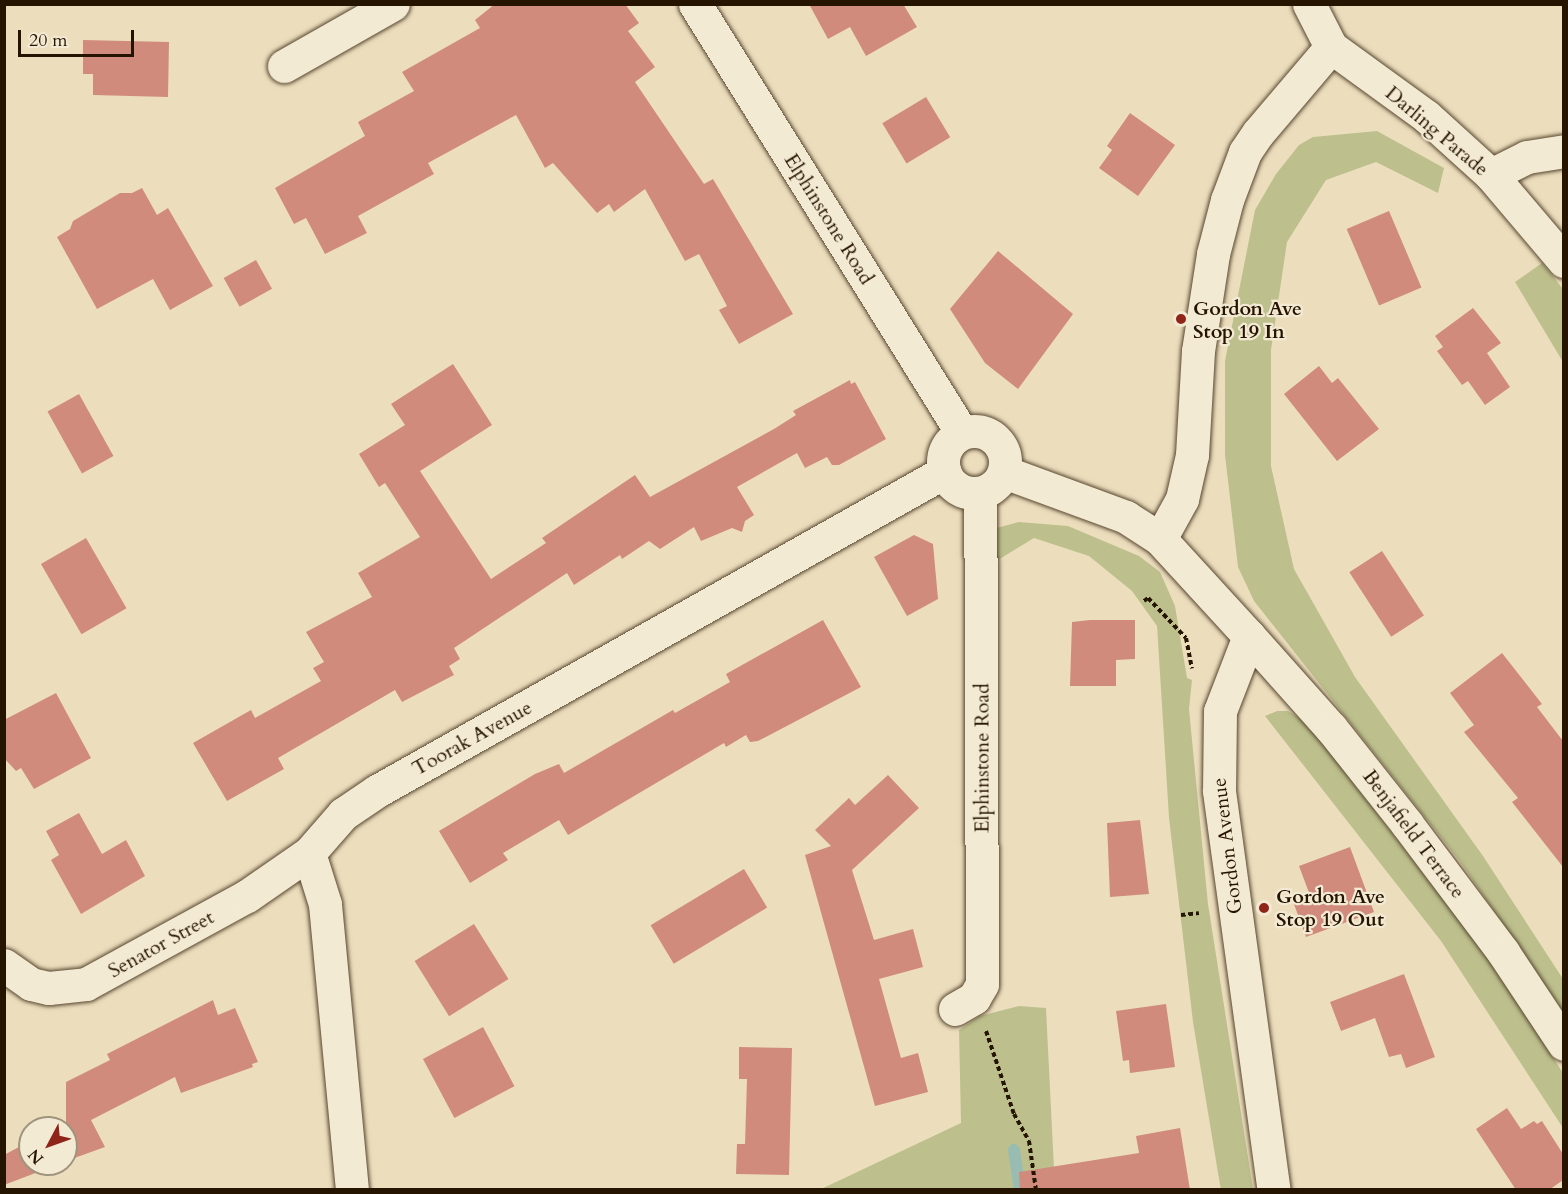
<!DOCTYPE html>
<html>
<head>
<meta charset="utf-8">
<style>
	body { margin:0 }
	#map { position:relative; width:1568px; height:1194px; overflow:hidden; background:#ecdebd; font-family:Cardo,serif }
	div>[style] { position:absolute }
	[style*='--x'] { left:calc(var(--x)*1px); top:calc(var(--y)*1px); width:calc(var(--w)*1px); rotate:calc(var(--a)*1deg) }
	.green>* { inset:0; background:#bdc08d }
	.stream>* { height:12px; margin:-6px; padding:0 6px; transform-origin:6px; border-radius:6px; background:#99bcb2 }
	.building>* { inset:0; background:#d08b7d; transform-origin:0 0 }
	.path>* { height:4px; margin-top:-2px; transform-origin:0; background:repeating-linear-gradient(90deg,#251400 0 4.5px,transparent 0 7.5px) }
	.roads { filter:drop-shadow(0 0 2px #57462f) drop-shadow(0 0 2px #57462f) }
	.minor>* { height:33px; margin:-16.5px; padding:0 16.5px; transform-origin:16.5px; border-radius:16.5px; background:#f3ead4 }
	.tertiary>* { height:33px; margin:-16.5px; padding:0 16.5px; transform-origin:16.5px; border-radius:16.5px; background:#f3ead4 }
	.tertiary>.ring { margin:-16.5px; padding:0; box-sizing:content-box; background:none; border:33px solid #f3ead4; border-radius:50% }
	.dots>* { width:16px; height:16px; translate:-50% -50%; box-sizing:border-box; border:3px solid #f3ead4; border-radius:50% }
	span { translate:-50% -50%; white-space:nowrap; text-align:center; line-height:1.15; -webkit-text-stroke:4.5px #f3ead4; paint-order:stroke }
	.street-label { font-size:20px; color:#251400 }
	.poi-label { font-size:20px; color:#251400; font-weight:700 }
	.left { translate:0 -50%; text-align:left }
	.frame { position:absolute; inset:0; border:6px solid #251400; pointer-events:none }
	.north { position:absolute; left:18px; top:1116px; width:60px; height:60px; box-sizing:border-box; background:#f3ead4; border:2px solid #a1947f; border-radius:50%; rotate:229deg; font-size:16px; font-weight:700; line-height:24px; text-align:center; color:#251400 }
	.north::after { content:''; display:block; margin:auto; width:21px; height:27px; background:#8f2418; clip-path:polygon(50% 0,100% 100%,50% 72%,0 100%) }
	.scale { position:absolute; left:18px; top:30px; width:116px; height:27px; box-sizing:border-box; border:3px solid #251400; border-top:0; padding-left:8px; font-size:18px; line-height:21px; white-space:nowrap; color:#251400; -webkit-text-stroke:4px #f3ead4; paint-order:stroke }
</style>
</head>
<body>
<div id="map">
	<div class="green">
		<div style="clip-path:polygon(1377px 131px,1444px 168px,1438px 193px,1376px 162px,1326px 180px,1287px 242px,1271px 350px,1271px 466px,1294px 569px,1355px 677px,1483px 856px,1563px 979px,1563px 1011px,1459px 860px,1254px 601px,1238px 567px,1225px 455px,1225px 361px,1255px 210px,1276px 174px,1299px 145px,1313px 137px)"></div>
		<div style="clip-path:polygon(1542px 263px,1563px 289px,1563px 362px,1515px 282px)"></div>
		<div style="clip-path:polygon(1019px 522px,1068px 526px,1139px 556px,1160px 572px,1175px 606px,1187px 678px,1192px 680px,1189px 709px,1208px 904px,1253px 1189px,1221px 1189px,1220px 1185px,1193px 1022px,1169px 818px,1157px 626px,1132px 591px,1089px 556px,1034px 538px,993px 563px,993px 529px)"></div>
		<div style="clip-path:polygon(1277px 711px,1288px 711px,1307px 723px,1492px 962px,1563px 1073px,1563px 1128px,1441px 941px,1265px 716px)"></div>
		<div style="clip-path:polygon(1019px 1006px,1046px 1008px,1055px 1189px,819px 1190px,961px 1123px,959px 1030px,980px 1016px)"></div>
	</div>
	<div class="stream">
		<div style="--x:1014;--y:1150;--w:40;--a:81.5"></div>
	</div>
	<div class="building">
		<div style="clip-path:polygon(495px 4px,625px 4px,639px 23px,628px 31px,655px 67px,635px 82px,704px 184px,713px 179px,793px 314px,739px 344px,719px 310px,727px 306px,699px 254px,685px 261px,645px 189px,614px 212px,609px 204px,597px 213px,553px 163px,545px 168px,516px 115px,428px 163px,434px 174px,358px 216px,367px 233px,325px 254px,306px 218px,294px 224px,275px 188px,365px 136px,358px 122px,414px 91px,402px 72px,480px 28px,475px 20px)"></div>
		<div style="clip-path:polygon(809px 4px,903px 4px,917px 27px,866px 56px,850px 27px,828px 39px)"></div>
		<div style="clip-path:polygon(83px 40px,169px 42px,168px 97px,93px 95px,93px 74px,83px 74px)"></div>
		<div style="left:926px;top:97px;width:47px;height:51px;rotate:59deg"></div>
		<div style="clip-path:polygon(1130px 113px,1175px 145px,1138px 196px,1099px 168px,1112px 150px,1107px 146px)"></div>
		<div style="clip-path:polygon(142px 188px,157px 215px,168px 208px,213px 286px,170px 310px,153px 279px,97px 309px,57px 237px,70px 229px,73px 221px,120px 193px,132px 193px)"></div>
		<div style="left:1389px;top:211px;width:83px;height:46px;rotate:67deg"></div>
		<div style="clip-path:polygon(998px 251px,1073px 314px,1018px 389px,985px 363px,950px 309px)"></div>
		<div style="left:256px;top:260px;width:33px;height:37px;rotate:61deg"></div>
		<div style="clip-path:polygon(1473px 308px,1501px 343px,1487px 353px,1510px 387px,1485px 405px,1468px 381px,1462px 385px,1437px 351px,1443px 347px,1435px 336px)"></div>
		<div style="clip-path:polygon(453px 364px,492px 425px,420px 471px,491px 579px,546px 543px,542px 538px,635px 475px,650px 497px,774px 429px,796px 415px,793px 411px,850px 380px,851px 384px,855px 382px,886px 439px,839px 465px,832px 465px,827px 457px,805px 468px,797px 453px,737px 487px,754px 515px,745px 521px,742px 532px,732px 528px,701px 541px,694px 527px,660px 549px,649px 541px,622px 559px,620px 555px,574px 585px,567px 573px,454px 648px,460px 659px,449px 666px,454px 675px,402px 702px,395px 690px,278px 758px,284px 769px,227px 801px,193px 743px,251px 710px,255px 718px,321px 681px,313px 668px,324px 662px,306px 632px,372px 597px,358px 573px,420px 537px,385px 483px,379px 487px,359px 454px,405px 425px,391px 404px)"></div>
		<div style="clip-path:polygon(1319px 366px,1332px 383px,1338px 378px,1379px 429px,1337px 461px,1284px 394px)"></div>
		<div style="left:79px;top:394px;width:71px;height:36px;rotate:61deg"></div>
		<div style="clip-path:polygon(914px 535px,933px 544px,938px 599px,907px 616px,874px 557px)"></div>
		<div style="left:86px;top:538px;width:81px;height:52px;rotate:60deg"></div>
		<div style="left:1382px;top:551px;width:77px;height:39px;rotate:57deg"></div>
		<div style="clip-path:polygon(823px 620px,861px 687px,758px 741px,750px 742px,746px 735px,726px 747px,724px 743px,568px 835px,559px 820px,503px 853px,508px 860px,470px 883px,439px 831px,535px 774px,559px 764px,564px 773px,673px 710px,675px 713px,730px 682px,726px 674px)"></div>
		<div style="clip-path:polygon(1090px 620px,1135px 620px,1135px 659px,1116px 660px,1116px 686px,1070px 686px,1072px 622px)"></div>
		<div style="clip-path:polygon(1502px 653px,1542px 704px,1537px 707px,1563px 741px,1563px 867px,1512px 802px,1518px 798px,1464px 732px,1474px 725px,1450px 693px)"></div>
		<div style="clip-path:polygon(56px 693px,91px 758px,34px 789px,21px 768px,16px 771px,4px 758px,4px 720px)"></div>
		<div style="clip-path:polygon(888px 775px,919px 808px,852px 870px,874px 940px,913px 929px,923px 967px,879px 979px,901px 1058px,918px 1053px,928px 1092px,875px 1106px,805px 855px,831px 846px,815px 830px,849px 798px,855px 805px)"></div>
		<div style="clip-path:polygon(79px 813px,102px 854px,126px 840px,145px 876px,81px 914px,51px 860px,59px 855px,46px 831px)"></div>
		<div style="clip-path:polygon(1140px 820px,1149px 894px,1110px 897px,1107px 823px)"></div>
		<div style="clip-path:polygon(1350px 847px,1374px 912px,1306px 937px,1294px 904px,1311px 898px,1299px 866px)"></div>
		<div style="left:744px;top:869px;width:45px;height:109px;rotate:59deg"></div>
		<div style="left:474px;top:924px;width:65px;height:70px;rotate:58deg"></div>
		<div style="clip-path:polygon(1404px 974px,1435px 1057px,1406px 1068px,1401px 1054px,1389px 1057px,1375px 1018px,1341px 1031px,1330px 1002px)"></div>
		<div style="clip-path:polygon(213px 1000px,218px 1015px,235px 1008px,258px 1062px,252px 1064px,253px 1067px,181px 1093px,175px 1077px,91px 1120px,105px 1147px,66px 1161px,66px 1128px,54px 1128px,66px 1122px,66px 1082px,110px 1060px,107px 1054px)"></div>
		<div style="clip-path:polygon(1166px 1004px,1175px 1067px,1130px 1073px,1129px 1060px,1123px 1061px,1116px 1011px)"></div>
		<div style="left:483px;top:1027px;width:67px;height:68px;rotate:62deg"></div>
		<div style="clip-path:polygon(739px 1047px,792px 1048px,789px 1175px,736px 1174px,737px 1144px,745px 1144px,747px 1079px,739px 1079px)"></div>
		<div style="clip-path:polygon(1507px 1108px,1521px 1129px,1534px 1121px,1537px 1124px,1542px 1121px,1563px 1154px,1563px 1180px,1549px 1190px,1516px 1190px,1476px 1129px)"></div>
		<div style="clip-path:polygon(1180px 1128px,1190px 1190px,1020px 1190px,1019px 1172px,1139px 1153px,1136px 1136px)"></div>
		<div style="clip-path:polygon(30px 1141px,30px 1164px,59px 1164px,4px 1185px,4px 1155px)"></div>
	</div>
	<div class="path">
		<div style="--x:1144;--y:601;--w:5;--a:-37"></div>
		<div style="--x:1148;--y:598;--w:55;--a:46.5"></div>
		<div style="--x:1186;--y:638;--w:31;--a:79"></div>
		<div style="--x:1181;--y:915;--w:18;--a:-6"></div>
		<div style="--x:986;--y:1031;--w:88;--a:71.4"></div>
		<div style="--x:1014;--y:1114;--w:31;--a:61"></div>
		<div style="--x:1029;--y:1141;--w:49;--a:81.9"></div>
	</div>
	<div class="roads">
		<div class="minor">
			<div style="--x:1309;--y:4;--w:48;--a:62.9"></div>
			<div style="--x:284;--y:66;--w:125;--a:-29.6"></div>
			<div style="--x:1491;--y:175;--w:113;--a:49.7"></div>
			<div style="--x:1249;--y:636;--w:123;--a:48.3"></div>
			<div style="--x:1331;--y:728;--w:122;--a:51.6"></div>
			<div style="--x:1407;--y:824;--w:160;--a:53.1"></div>
			<div style="--x:1503;--y:952;--w:110;--a:56.5"></div>
			<div style="--x:4;--y:965;--w:33;--a:35"></div>
			<div style="--x:31;--y:984;--w:18;--a:13"></div>
			<div style="--x:49;--y:988;--w:37;--a:-6"></div>
			<div style="--x:86;--y:984;--w:183;--a:-28.7"></div>
			<div style="--x:247;--y:896;--w:75;--a:-34.7"></div>
			<div style="--x:955;--y:1009;--w:22;--a:-30"></div>
			<div style="--x:974;--y:998;--w:16;--a:-60"></div>
			<div style="--x:982;--y:984;--w:491;--a:-90.2"></div>
			<div style="--x:352;--y:1190;--w:287;--a:-95.4"></div>
			<div style="--x:325;--y:904;--w:53;--a:-107.4"></div>
			<div style="--x:309;--y:853;--w:52;--a:-48.9"></div>
			<div style="--x:343;--y:814;--w:41;--a:-34.1"></div>
			<div style="--x:377;--y:791;--w:651;--a:-29.36"></div>
		</div>
		<div class="tertiary">
			<div style="--x:695;--y:4;--w:505;--a:58.1"></div>
			<div class="ring" style="left:943px;top:431px;width:29px;height:29px"></div>
			<div style="--x:1004;--y:472;--w:130;--a:20.2"></div>
			<div style="--x:1126;--y:517;--w:40;--a:32.9"></div>
			<div style="--x:1160;--y:539;--w:132;--a:47.5"></div>
			<div style="--x:1249;--y:636;--w:80;--a:111.1"></div>
			<div style="--x:1220;--y:711;--w:80;--a:90.7"></div>
			<div style="--x:1219;--y:791;--w:403;--a:82.2"></div>
			<div style="--x:1160;--y:539;--w:46;--a:-61.2"></div>
			<div style="--x:1182;--y:499;--w:45;--a:-77.2"></div>
			<div style="--x:1192;--y:455;--w:104;--a:-86.7"></div>
			<div style="--x:1198;--y:351;--w:98;--a:-81.2"></div>
			<div style="--x:1213;--y:254;--w:56;--a:-75.5"></div>
			<div style="--x:1227;--y:200;--w:51;--a:-69.4"></div>
			<div style="--x:1245;--y:152;--w:23;--a:-56"></div>
			<div style="--x:1258;--y:133;--w:113;--a:-49.7"></div>
			<div style="--x:1331;--y:47;--w:117;--a:36"></div>
			<div style="--x:1426;--y:116;--w:88;--a:42.2"></div>
			<div style="--x:1491;--y:175;--w:40;--a:-26.6"></div>
			<div style="--x:1527;--y:157;--w:37;--a:-9"></div>
		</div>
	</div>
	<div class="dots">
		<div style="left:1181px;top:319px;background:#8f2418"></div>
		<div style="left:1264px;top:908px;background:#8f2418"></div>
	</div>
	<div class="street-label">
		<span style="left:1437px;top:131px;rotate:40deg">Darling Parade</span>
		<span style="left:829px;top:219px;rotate:58deg">Elphinstone Road</span>
		<span style="left:472px;top:738px;rotate:-29deg">Toorak Avenue</span>
		<span style="left:982px;top:758px;rotate:-90deg">Elphinstone Road</span>
		<span style="left:1414px;top:834px;rotate:53deg">Benjafield Terrace</span>
		<span style="left:1227px;top:846px;rotate:-97deg">Gordon Avenue</span>
		<span style="left:161px;top:944px;rotate:-29deg">Senator Street</span>
	</div>
	<div class="poi-label">
		<span class="left" style="left:1193px;top:320px">Gordon Ave<br>Stop 19 In</span>
		<span class="left" style="left:1276px;top:908px">Gordon Ave<br>Stop 19 Out</span>
	</div>
	<div class="frame"></div>
	<div class="north">N</div>
	<div class="scale">20 m</div>
</div>
</body>
</html>
